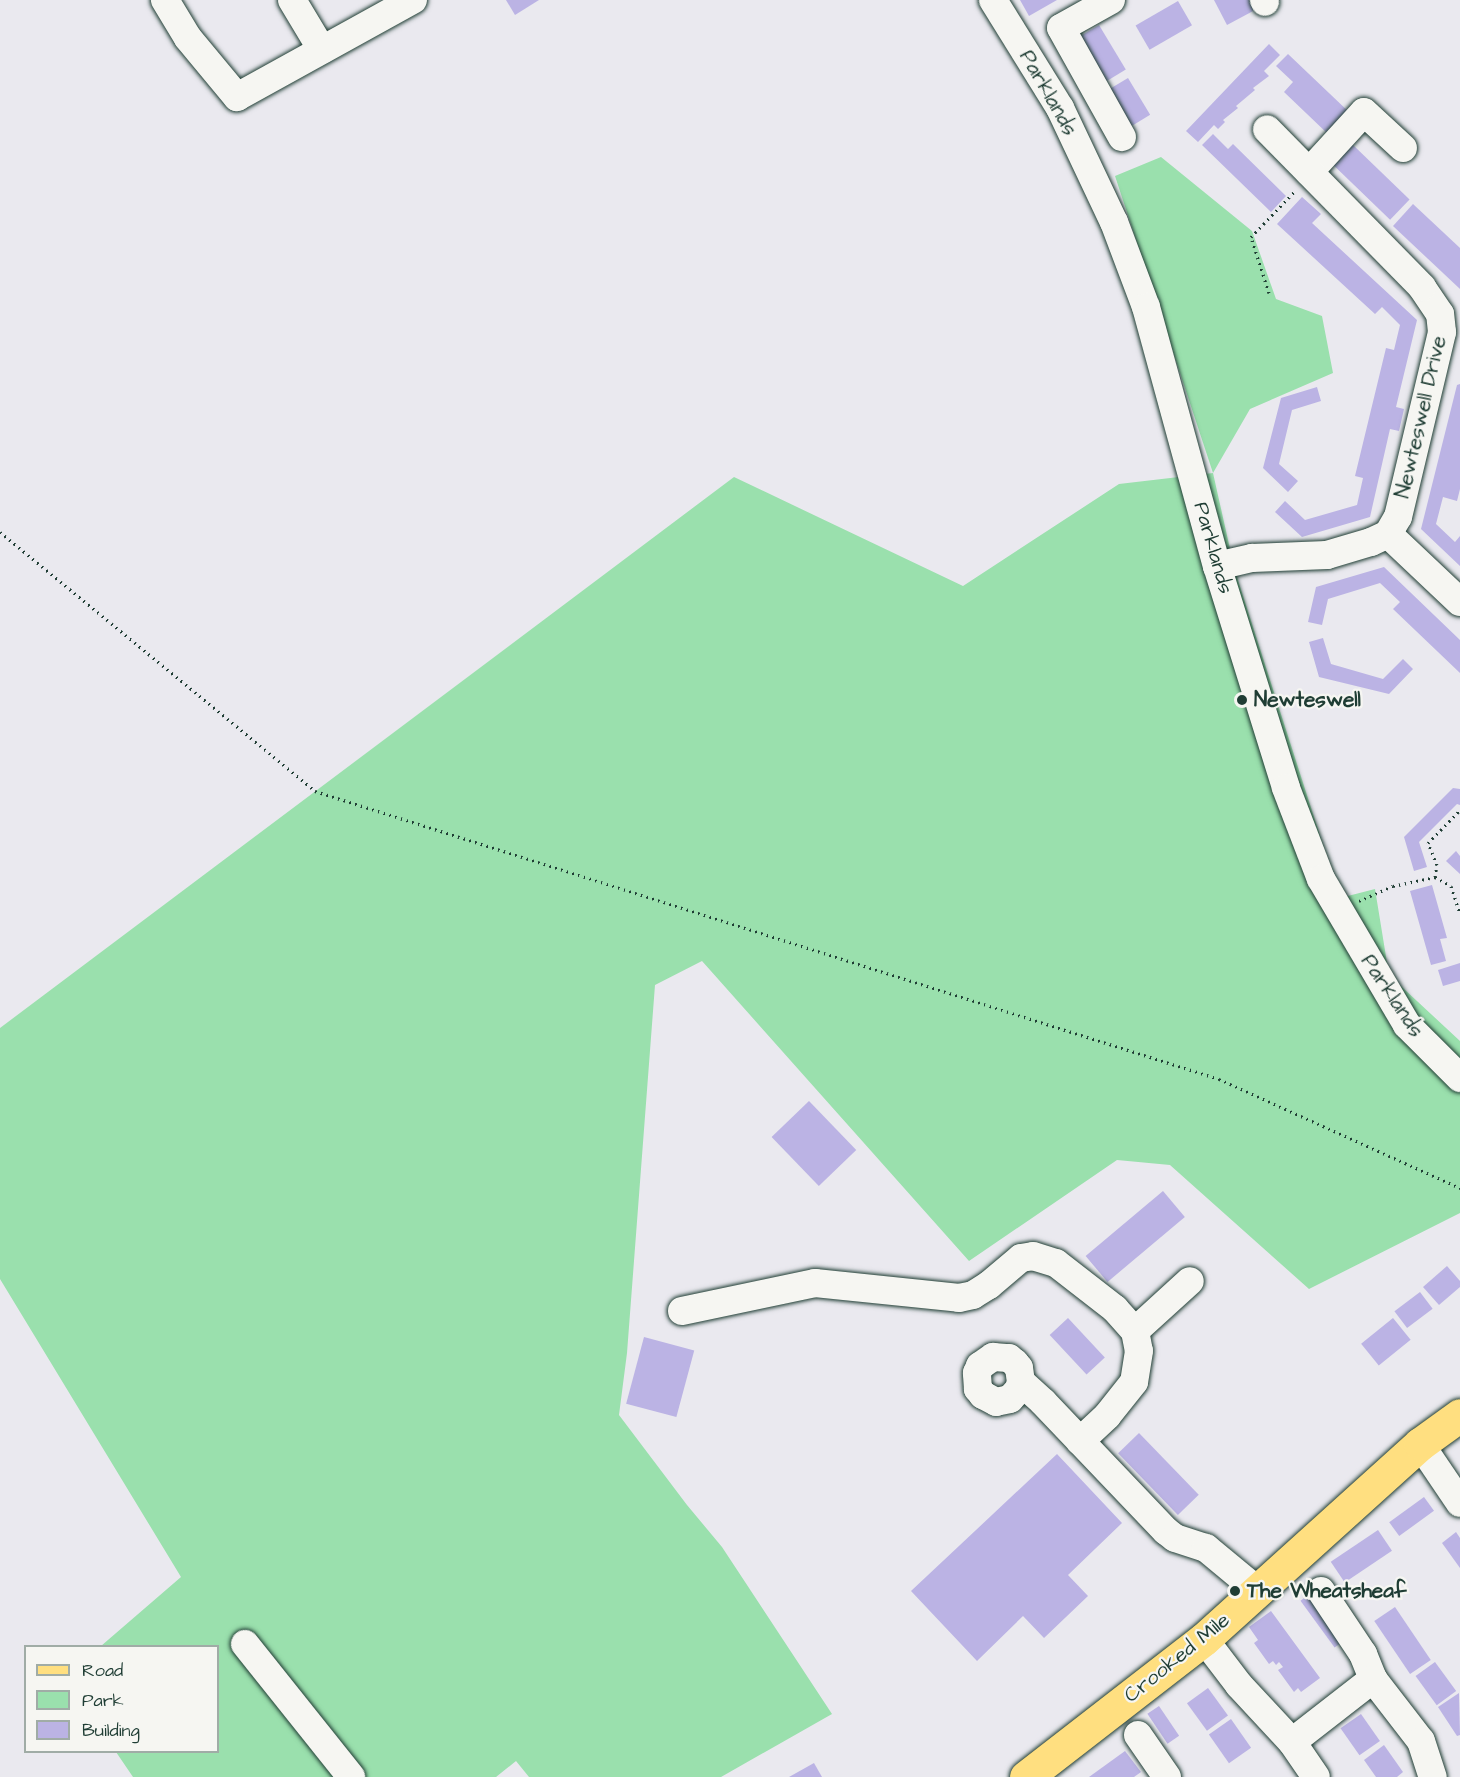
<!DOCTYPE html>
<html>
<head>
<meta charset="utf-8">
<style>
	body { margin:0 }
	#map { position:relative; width:1460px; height:1777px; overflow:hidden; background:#eae9ef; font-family:"Architects Daughter",sans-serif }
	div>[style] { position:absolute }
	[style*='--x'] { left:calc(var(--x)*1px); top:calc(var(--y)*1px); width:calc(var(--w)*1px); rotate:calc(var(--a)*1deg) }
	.green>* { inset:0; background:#9ae0ad }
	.building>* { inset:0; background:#bbb3e4; transform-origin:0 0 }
	.path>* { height:3px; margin-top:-1.5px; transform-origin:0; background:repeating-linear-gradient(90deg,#1f3d34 0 1.5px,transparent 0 6px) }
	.roads { filter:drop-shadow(0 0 2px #1f3d34) drop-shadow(0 0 2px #1f3d34) }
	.minor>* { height:28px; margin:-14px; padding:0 14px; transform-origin:14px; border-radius:14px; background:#f6f6f2 }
	.major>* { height:33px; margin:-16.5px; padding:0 16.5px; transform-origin:16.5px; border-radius:16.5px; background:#ffdf80 }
	.dots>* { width:16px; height:16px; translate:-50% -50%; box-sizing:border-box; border:3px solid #f6f6f2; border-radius:50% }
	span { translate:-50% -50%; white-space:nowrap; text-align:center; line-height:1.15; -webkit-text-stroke:4.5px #f6f6f2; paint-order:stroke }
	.street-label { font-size:21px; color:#1f3d34 }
	.poi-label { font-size:21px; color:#1f3d34; font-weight:700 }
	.left { translate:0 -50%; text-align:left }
	.legend { position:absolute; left:24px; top:1645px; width:195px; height:108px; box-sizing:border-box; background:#f6f6f2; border:2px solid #a0aca6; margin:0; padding:8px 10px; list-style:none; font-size:18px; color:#1f3d34 }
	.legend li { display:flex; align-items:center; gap:12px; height:30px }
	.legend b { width:30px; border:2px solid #a0aca6 }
</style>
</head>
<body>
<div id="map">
	<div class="green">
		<div style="clip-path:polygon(1161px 157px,1252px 231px,1276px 299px,1322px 316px,1333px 373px,1250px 409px,1213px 473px,1235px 571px,1340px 898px,1375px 889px,1389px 975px,1460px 1041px,1460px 1213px,1309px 1289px,1170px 1165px,1117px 1160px,969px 1261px,702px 961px,655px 985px,627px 1353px,619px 1415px,687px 1505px,722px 1547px,832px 1714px,721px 1777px,529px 1777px,516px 1761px,496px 1777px,133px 1777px,116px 1752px,218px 1752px,218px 1646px,101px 1646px,181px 1577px,0 1279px,0 1028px,734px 477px,963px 586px,1119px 484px,1213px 473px,1115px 176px)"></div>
	</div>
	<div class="building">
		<div style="clip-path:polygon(506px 0,539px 0,515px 15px)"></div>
		<div style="clip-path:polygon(1020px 0,1057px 0,1029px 16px)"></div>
		<div style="clip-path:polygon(1214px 0,1250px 0,1255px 10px,1227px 25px)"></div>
		<div style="left:1178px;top:1px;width:28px;height:49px;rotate:60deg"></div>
		<div style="left:1099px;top:25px;width:52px;height:24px;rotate:59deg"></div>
		<div style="clip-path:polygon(1269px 44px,1280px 55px,1264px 71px,1269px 76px,1253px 88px,1255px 90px,1236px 106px,1238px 108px,1223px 120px,1225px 122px,1218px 129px,1214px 125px,1198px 142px,1186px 131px)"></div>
		<div style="clip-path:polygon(1288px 54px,1350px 113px,1329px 135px,1284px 92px,1293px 82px,1276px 66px)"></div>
		<div style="left:1128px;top:78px;width:43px;height:22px;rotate:59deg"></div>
		<div style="clip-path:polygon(1213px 134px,1228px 149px,1233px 144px,1286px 196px,1271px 212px,1202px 145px)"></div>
		<div style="left:1352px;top:144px;width:80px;height:28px;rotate:44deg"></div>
		<div style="clip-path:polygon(1302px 197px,1321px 214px,1312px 223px,1417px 320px,1396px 407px,1404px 409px,1399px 431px,1390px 429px,1370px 517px,1302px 537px,1275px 512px,1285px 501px,1305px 520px,1357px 505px,1363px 478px,1355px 476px,1386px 348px,1394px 350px,1400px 325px,1382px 307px,1375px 314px,1277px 224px)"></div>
		<div style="clip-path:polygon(1413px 204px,1460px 248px,1460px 289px,1393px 226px)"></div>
		<div style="clip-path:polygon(1460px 384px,1460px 489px,1457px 501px,1443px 497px,1436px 524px,1455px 542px,1460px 536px,1460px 566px,1421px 529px,1457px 385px)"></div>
		<div style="clip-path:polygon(1317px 387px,1321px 401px,1292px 410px,1279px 464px,1298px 481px,1288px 492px,1263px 468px,1281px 398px)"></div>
		<div style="clip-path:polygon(1384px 567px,1460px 640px,1460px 673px,1393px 609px,1400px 602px,1380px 583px,1328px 599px,1322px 625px,1308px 622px,1316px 587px)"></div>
		<div style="clip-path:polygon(1323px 638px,1331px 664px,1383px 679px,1403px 659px,1413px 669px,1389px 694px,1319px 677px,1309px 642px)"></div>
		<div style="clip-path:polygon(1453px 788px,1460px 789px,1460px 805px,1457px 804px,1419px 842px,1427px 867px,1414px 871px,1404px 837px)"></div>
		<div style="clip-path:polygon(1456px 851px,1460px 856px,1460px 874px,1446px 861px)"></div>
		<div style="clip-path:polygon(1432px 885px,1447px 938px,1440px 939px,1446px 961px,1431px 965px,1410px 891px)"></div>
		<div style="clip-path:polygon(1460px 963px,1460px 981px,1443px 986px,1438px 970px)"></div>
		<div style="left:809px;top:1101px;width:68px;height:52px;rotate:46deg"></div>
		<div style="left:1163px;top:1191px;width:34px;height:101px;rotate:50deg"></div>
		<div style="clip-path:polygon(1447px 1266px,1460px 1281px,1460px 1287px,1439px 1305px,1423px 1287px)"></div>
		<div style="left:1420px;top:1292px;width:21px;height:32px;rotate:53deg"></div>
		<div style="left:1068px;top:1318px;width:54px;height:25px;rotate:47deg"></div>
		<div style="left:1393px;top:1318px;width:28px;height:41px;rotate:51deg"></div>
		<div style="left:644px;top:1337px;width:52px;height:69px;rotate:15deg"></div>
		<div style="left:1139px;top:1433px;width:86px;height:29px;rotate:46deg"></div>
		<div style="clip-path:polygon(1057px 1454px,1122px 1523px,1068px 1575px,1088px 1596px,1044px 1638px,1023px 1616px,977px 1661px,911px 1591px)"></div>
		<div style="left:1424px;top:1497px;width:17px;height:43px;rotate:54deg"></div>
		<div style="left:1378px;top:1530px;width:25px;height:57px;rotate:56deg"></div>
		<div style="clip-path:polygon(1456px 1532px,1460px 1538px,1460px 1568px,1442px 1543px)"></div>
		<div style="left:1311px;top:1593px;width:58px;height:13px;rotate:54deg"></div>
		<div style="left:1395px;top:1607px;width:64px;height:25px;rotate:56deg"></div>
		<div style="clip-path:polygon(1271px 1611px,1320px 1678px,1301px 1692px,1298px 1688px,1294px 1692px,1278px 1670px,1283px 1667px,1279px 1662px,1276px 1665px,1273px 1661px,1269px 1664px,1254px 1643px,1258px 1640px,1249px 1627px)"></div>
		<div style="left:1435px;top:1662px;width:36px;height:24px;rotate:54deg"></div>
		<div style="left:1208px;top:1688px;width:34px;height:26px;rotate:54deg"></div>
		<div style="clip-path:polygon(1459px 1693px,1460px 1735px,1457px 1736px,1438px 1707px)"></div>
		<div style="left:1159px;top:1706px;width:36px;height:14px;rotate:56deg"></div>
		<div style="left:1361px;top:1714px;width:33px;height:25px;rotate:55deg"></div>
		<div style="left:1231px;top:1719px;width:35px;height:27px;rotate:55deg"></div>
		<div style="clip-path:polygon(1384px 1745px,1403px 1772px,1397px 1777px,1376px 1777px,1364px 1760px)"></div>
		<div style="clip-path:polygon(1125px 1751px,1141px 1772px,1134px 1777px,1089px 1777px)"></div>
		<div style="clip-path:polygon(814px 1763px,822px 1777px,789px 1777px)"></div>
	</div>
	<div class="path">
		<div style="--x:1269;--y:293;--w:59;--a:-107.8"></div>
		<div style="--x:1251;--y:237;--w:64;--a:-46.3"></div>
		<div style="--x:0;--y:532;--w:408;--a:39.4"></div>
		<div style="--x:315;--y:791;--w:949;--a:17.67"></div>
		<div style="--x:1219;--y:1079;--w:265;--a:24.3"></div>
		<div style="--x:1435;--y:877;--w:12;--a:-81"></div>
		<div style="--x:1437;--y:865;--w:24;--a:-112"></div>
		<div style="--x:1428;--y:843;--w:46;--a:-45.9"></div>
		<div style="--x:1359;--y:901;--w:37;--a:-24"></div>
		<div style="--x:1393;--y:886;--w:43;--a:-12.1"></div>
		<div style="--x:1435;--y:877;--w:18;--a:29"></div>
		<div style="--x:1451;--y:886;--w:29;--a:72"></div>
	</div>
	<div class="roads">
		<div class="minor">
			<div style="--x:165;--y:0;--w:44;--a:58.8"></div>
			<div style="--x:188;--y:38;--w:77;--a:50.3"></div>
			<div style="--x:237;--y:97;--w:201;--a:-28.9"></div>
			<div style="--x:292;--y:0;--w:58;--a:59"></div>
			<div style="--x:993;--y:0;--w:127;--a:58.2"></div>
			<div style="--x:1060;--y:108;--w:126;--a:64.7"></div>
			<div style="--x:1114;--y:222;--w:91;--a:69.4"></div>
			<div style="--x:1146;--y:307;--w:269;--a:74.7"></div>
			<div style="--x:1217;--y:566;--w:232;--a:72.7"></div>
			<div style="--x:1286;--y:788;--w:97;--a:69"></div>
			<div style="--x:1321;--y:879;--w:169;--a:59.5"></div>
			<div style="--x:1407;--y:1025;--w:75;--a:45"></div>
			<div style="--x:1111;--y:0;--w:57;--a:150.8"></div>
			<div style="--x:1061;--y:28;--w:125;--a:60.8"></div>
			<div style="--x:1264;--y:0;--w:2;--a:63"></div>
			<div style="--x:1309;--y:172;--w:81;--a:-47.5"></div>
			<div style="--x:1364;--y:112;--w:53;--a:42.7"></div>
			<div style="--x:1388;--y:534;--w:99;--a:43.4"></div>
			<div style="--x:1217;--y:566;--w:36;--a:-13"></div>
			<div style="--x:1252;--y:558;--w:75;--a:-2.3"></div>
			<div style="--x:1327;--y:555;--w:46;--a:-16.5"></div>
			<div style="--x:1371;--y:542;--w:19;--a:-25"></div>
			<div style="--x:1388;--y:534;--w:20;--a:-60"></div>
			<div style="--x:1398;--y:517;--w:190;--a:-76.6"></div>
			<div style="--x:1442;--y:332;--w:18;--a:-96"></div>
			<div style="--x:1440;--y:314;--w:32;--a:-124"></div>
			<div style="--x:1422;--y:287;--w:221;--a:-134.5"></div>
			<div style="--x:682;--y:1311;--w:136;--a:-11.9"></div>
			<div style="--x:815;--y:1283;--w:145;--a:5.9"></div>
			<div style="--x:959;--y:1298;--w:14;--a:-12"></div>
			<div style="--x:973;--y:1295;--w:19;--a:-32"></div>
			<div style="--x:989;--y:1285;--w:42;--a:-40.2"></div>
			<div style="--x:1021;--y:1258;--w:12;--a:-9"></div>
			<div style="--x:1033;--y:1256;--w:24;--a:17"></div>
			<div style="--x:1056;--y:1263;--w:75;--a:37.9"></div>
			<div style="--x:1115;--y:1309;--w:30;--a:48"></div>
			<div style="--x:1135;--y:1331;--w:20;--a:79"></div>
			<div style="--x:1139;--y:1351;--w:31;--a:99"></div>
			<div style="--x:1134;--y:1382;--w:43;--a:128.5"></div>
			<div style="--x:1107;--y:1416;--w:37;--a:137"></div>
			<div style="--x:1135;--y:1331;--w:74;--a:-42.3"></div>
			<div style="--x:1021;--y:1382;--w:7;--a:106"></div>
			<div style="--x:1019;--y:1389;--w:13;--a:132"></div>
			<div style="--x:1010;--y:1399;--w:14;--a:168"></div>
			<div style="--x:996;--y:1402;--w:15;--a:-152"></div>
			<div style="--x:983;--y:1395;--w:8;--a:-130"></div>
			<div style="--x:978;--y:1389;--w:16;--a:-94"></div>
			<div style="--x:977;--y:1373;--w:8;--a:-67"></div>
			<div style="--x:980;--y:1366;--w:16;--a:-35"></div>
			<div style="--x:993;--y:1357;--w:16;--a:4"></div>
			<div style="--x:1009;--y:1358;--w:8;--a:40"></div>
			<div style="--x:1015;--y:1363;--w:6;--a:51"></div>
			<div style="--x:1019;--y:1368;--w:14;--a:82"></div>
			<div style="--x:1021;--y:1382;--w:30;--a:42"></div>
			<div style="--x:1043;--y:1402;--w:178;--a:46.4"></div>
			<div style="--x:1166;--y:1531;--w:11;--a:38"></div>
			<div style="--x:1175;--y:1538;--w:33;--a:18"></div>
			<div style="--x:1206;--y:1548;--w:67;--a:39.6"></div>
			<div style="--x:1420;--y:1444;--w:71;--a:55.9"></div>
			<div style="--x:1321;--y:1591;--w:76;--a:56.3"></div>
			<div style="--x:1363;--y:1654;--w:27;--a:68"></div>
			<div style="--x:1204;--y:1639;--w:58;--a:52.7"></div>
			<div style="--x:1239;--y:1685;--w:78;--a:47.1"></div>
			<div style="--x:1292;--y:1742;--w:42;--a:55.6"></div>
			<div style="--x:245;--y:1644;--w:170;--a:51.4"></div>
			<div style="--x:1138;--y:1735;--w:51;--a:55.4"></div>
			<div style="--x:1292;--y:1742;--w:103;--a:-37.9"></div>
			<div style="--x:1373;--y:1679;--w:78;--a:52.3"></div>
			<div style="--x:1421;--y:1741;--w:38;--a:72"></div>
		</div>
		<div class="major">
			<div style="--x:1026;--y:1777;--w:225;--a:-37.8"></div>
			<div style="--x:1204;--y:1639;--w:291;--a:-42.1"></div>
			<div style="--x:1420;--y:1444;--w:49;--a:-35.9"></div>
		</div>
	</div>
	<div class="dots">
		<div style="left:1242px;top:700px;background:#1f3d34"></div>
		<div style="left:1235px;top:1591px;background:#1f3d34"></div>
	</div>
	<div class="street-label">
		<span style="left:1048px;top:93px;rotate:60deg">Parklands</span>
		<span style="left:1421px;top:417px;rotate:-77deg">Newteswell Drive</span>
		<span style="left:1213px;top:548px;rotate:74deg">Parklands</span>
		<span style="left:1392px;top:996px;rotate:56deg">Parklands</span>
		<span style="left:1177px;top:1658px;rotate:-39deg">Crooked Mile</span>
	</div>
	<div class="poi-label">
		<span class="left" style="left:1254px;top:700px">Newteswell</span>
		<span class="left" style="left:1247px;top:1591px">The Wheatsheaf</span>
	</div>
	<ul class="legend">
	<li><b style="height:8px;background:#ffdf80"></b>Road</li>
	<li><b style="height:16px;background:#9ae0ad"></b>Park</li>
	<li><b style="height:16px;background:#bbb3e4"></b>Building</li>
	</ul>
</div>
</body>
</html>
